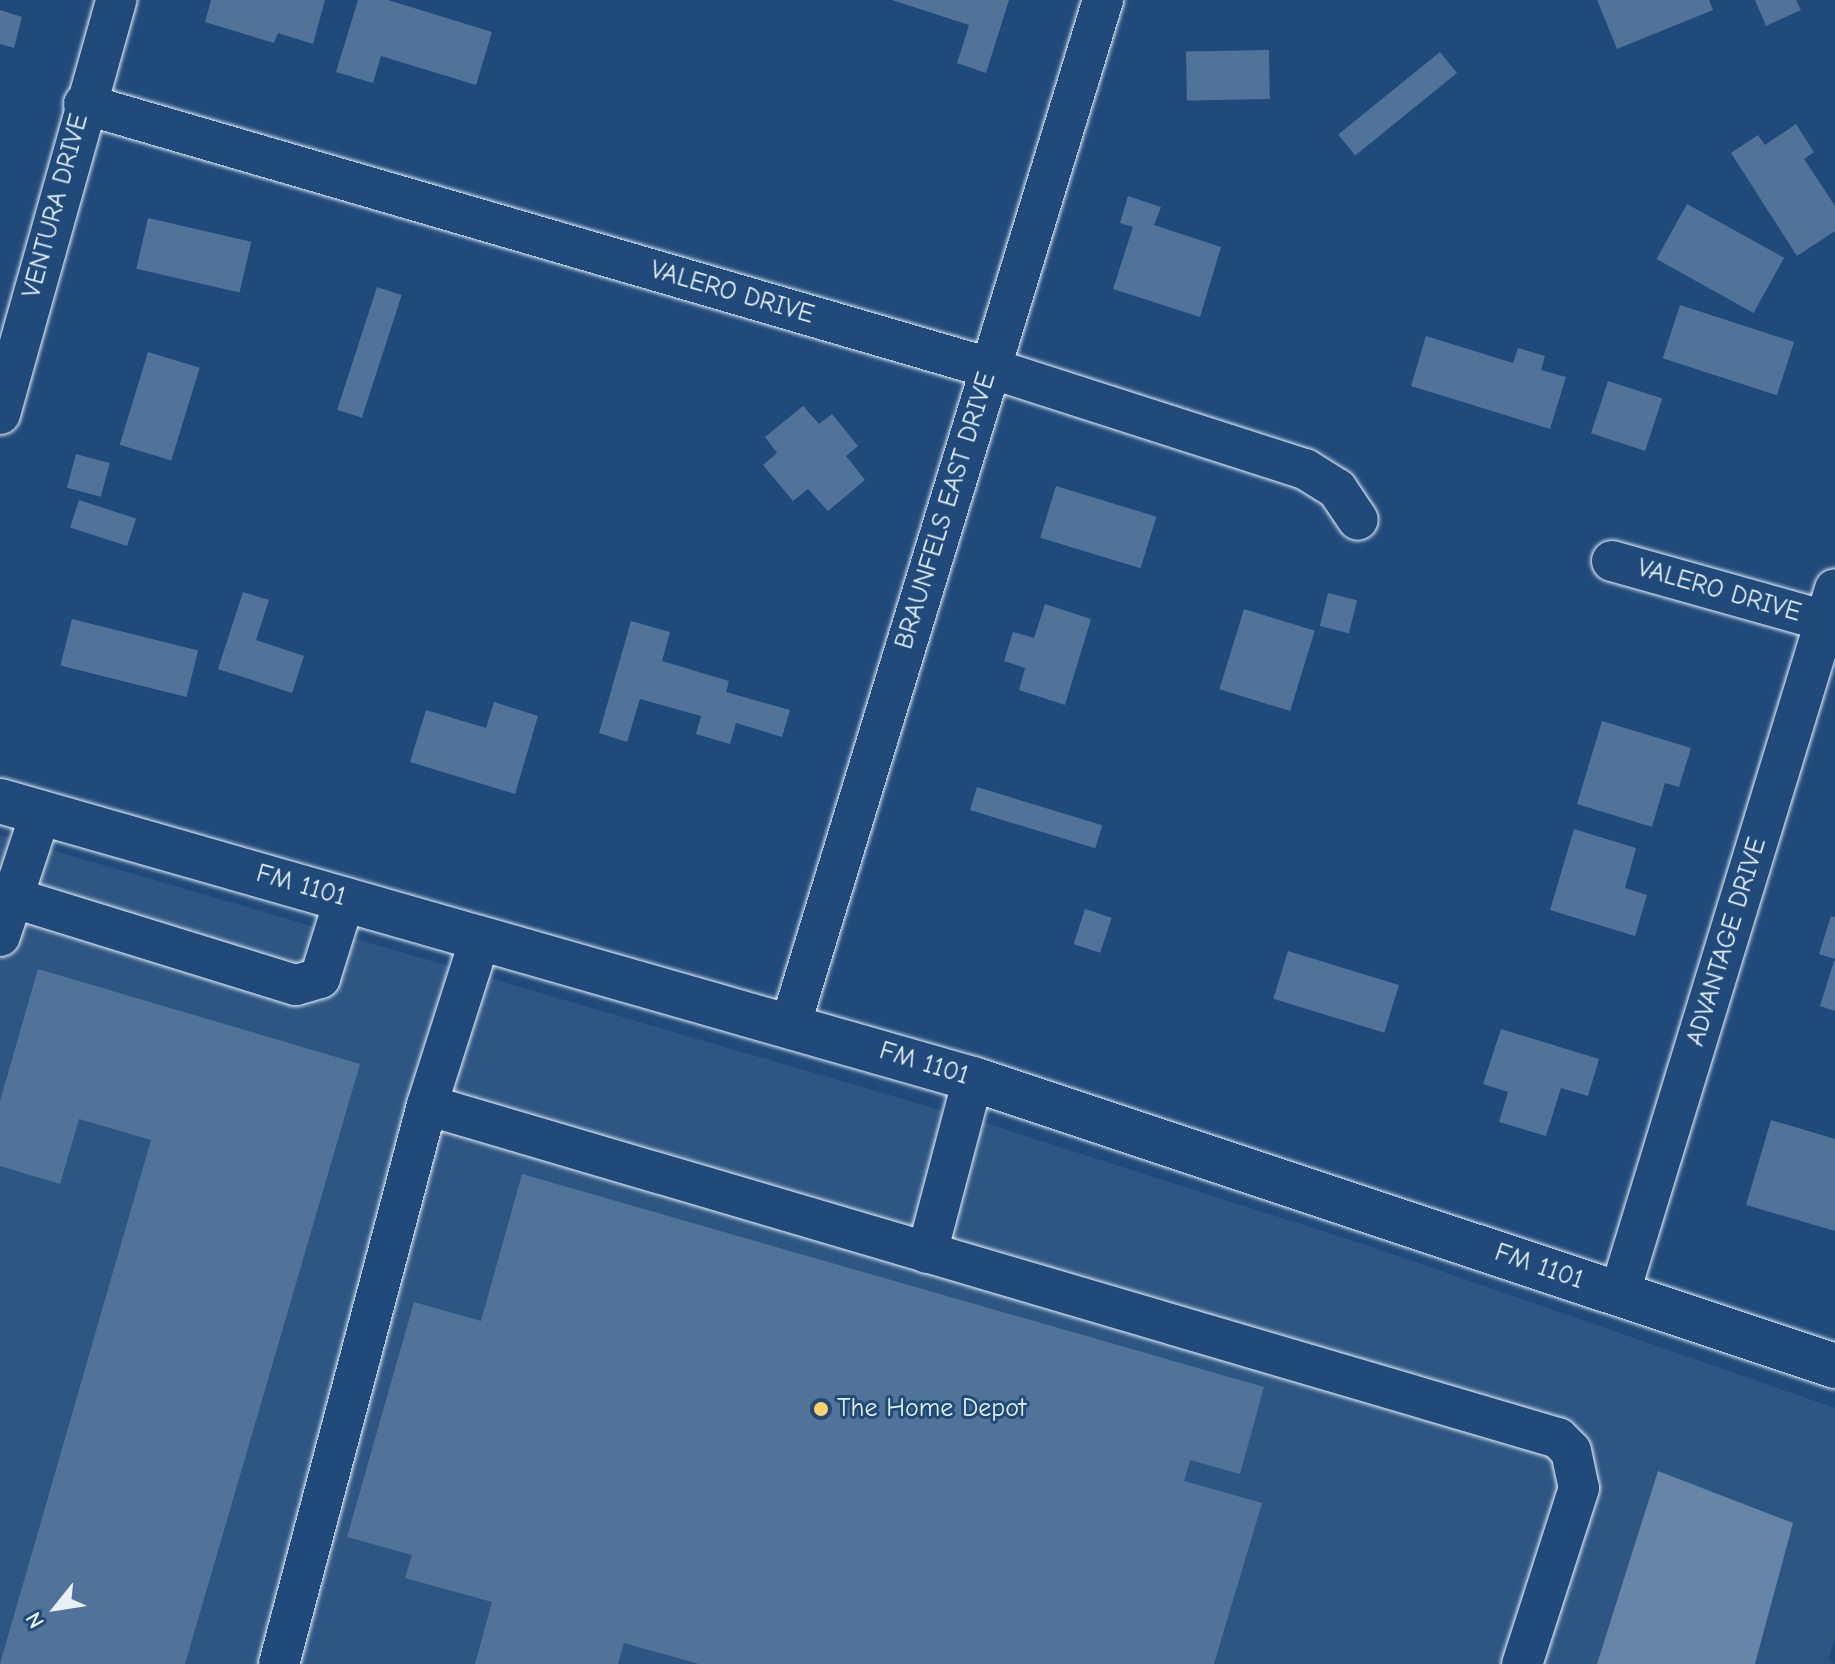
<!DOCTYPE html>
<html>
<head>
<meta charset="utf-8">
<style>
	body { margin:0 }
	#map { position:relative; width:1835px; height:1664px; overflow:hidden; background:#1f4a7a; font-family:"Comic Neue",sans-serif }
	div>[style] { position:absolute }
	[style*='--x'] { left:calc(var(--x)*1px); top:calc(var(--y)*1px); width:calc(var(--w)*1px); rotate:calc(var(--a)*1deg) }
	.built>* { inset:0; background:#2e5683 }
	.water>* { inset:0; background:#6685a7 }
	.building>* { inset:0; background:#517399; transform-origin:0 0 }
	.roads { filter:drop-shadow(0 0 2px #e8f1f8) drop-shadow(0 0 2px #e8f1f8) }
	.minor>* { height:40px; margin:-20px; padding:0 20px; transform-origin:20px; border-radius:20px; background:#1f4a7a }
	.major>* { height:44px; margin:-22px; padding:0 22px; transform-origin:22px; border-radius:22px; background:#1f4a7a }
	.dots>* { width:22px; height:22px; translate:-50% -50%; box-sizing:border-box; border:4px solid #1f4a7a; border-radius:50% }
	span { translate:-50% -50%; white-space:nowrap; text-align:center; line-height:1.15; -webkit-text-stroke:6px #1f4a7a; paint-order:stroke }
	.street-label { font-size:26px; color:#e8f1f8 }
	.poi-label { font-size:26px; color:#e8f1f8 }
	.left { translate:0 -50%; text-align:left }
	.north { position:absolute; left:16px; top:1568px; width:80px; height:80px; -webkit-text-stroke:6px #1f4a7a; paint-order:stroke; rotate:240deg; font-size:22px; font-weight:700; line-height:32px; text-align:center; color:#e8f1f8 }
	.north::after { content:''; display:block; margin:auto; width:28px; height:36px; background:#e8f1f8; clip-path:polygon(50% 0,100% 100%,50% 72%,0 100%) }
</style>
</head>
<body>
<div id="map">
	<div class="built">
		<div style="clip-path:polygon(0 835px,985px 1123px,1372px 1247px,1835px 1408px,1835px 1639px,1828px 1659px,1835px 1664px,0 1664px)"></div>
	</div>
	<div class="water">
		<div style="clip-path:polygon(1658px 1471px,1793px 1523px,1755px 1664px,1597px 1664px)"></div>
	</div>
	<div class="building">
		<div style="clip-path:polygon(211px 0,325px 0,313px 44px,278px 33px,274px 43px,205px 22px)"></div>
		<div style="clip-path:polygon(358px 0,388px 0,492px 32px,476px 85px,381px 56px,373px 83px,336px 72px)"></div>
		<div style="clip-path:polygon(892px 0,1009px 0,986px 73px,957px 63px,969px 25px)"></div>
		<div style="clip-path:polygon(1597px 0,1709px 0,1713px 10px,1617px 49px)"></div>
		<div style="clip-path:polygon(1755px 0,1796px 0,1801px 10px,1766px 26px)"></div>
		<div style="clip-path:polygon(0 10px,22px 17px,14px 48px,0 44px)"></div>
		<div style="left:1269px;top:50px;width:49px;height:83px;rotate:89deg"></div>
		<div style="left:1440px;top:52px;width:27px;height:131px;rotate:51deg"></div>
		<div style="clip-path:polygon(1796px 124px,1814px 152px,1804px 159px,1835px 206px,1835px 231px,1797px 256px,1731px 153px,1758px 135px,1765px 145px)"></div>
		<div style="clip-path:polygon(1128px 196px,1161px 207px,1154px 225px,1221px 247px,1200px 317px,1113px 289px,1133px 227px,1120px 223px)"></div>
		<div style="left:1687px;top:204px;width:111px;height:63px;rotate:29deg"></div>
		<div style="left:148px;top:218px;width:106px;height:52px;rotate:13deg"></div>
		<div style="left:377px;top:287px;width:26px;height:129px;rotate:18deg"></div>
		<div style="left:1680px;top:305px;width:120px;height:56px;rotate:18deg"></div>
		<div style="clip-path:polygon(1426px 336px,1513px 363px,1518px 348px,1545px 356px,1541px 370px,1566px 377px,1550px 429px,1411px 386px)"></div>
		<div style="left:148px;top:352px;width:54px;height:97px;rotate:17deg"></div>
		<div style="left:1608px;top:381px;width:57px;height:55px;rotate:18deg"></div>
		<div style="clip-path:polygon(803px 406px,819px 424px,832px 414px,858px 446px,846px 456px,865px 480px,828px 511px,808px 489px,793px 501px,763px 465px,777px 453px,765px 437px)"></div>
		<div style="left:76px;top:454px;width:35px;height:35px;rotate:15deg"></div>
		<div style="left:1056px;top:486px;width:105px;height:54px;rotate:17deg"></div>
		<div style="left:79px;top:500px;width:60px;height:29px;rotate:18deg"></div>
		<div style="clip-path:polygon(243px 592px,269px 600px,256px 640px,304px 656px,292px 693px,218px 669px)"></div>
		<div style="left:1328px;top:593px;width:30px;height:34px;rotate:14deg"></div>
		<div style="clip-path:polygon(1045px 604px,1091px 619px,1065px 705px,1019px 690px,1025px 668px,1004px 661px,1013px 632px,1034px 638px)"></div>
		<div style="left:1244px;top:609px;width:74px;height:84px;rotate:17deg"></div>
		<div style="left:72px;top:619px;width:130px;height:48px;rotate:14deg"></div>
		<div style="clip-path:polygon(631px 621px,670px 632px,662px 661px,729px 681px,726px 692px,790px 710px,782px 737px,736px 723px,730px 744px,696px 734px,701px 716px,640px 699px,627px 742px,599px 733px)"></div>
		<div style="clip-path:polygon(494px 702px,538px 716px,515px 794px,410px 762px,426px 710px,486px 728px)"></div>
		<div style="clip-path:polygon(1602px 721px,1691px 748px,1679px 787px,1665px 783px,1652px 827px,1577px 804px)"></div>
		<div style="left:977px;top:787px;width:131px;height:24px;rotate:17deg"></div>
		<div style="clip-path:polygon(1574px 829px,1636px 848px,1625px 888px,1647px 895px,1635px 936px,1550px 910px)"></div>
		<div style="left:1085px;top:909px;width:28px;height:37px;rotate:18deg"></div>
		<div style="clip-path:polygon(1831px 916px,1835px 917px,1835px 959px,1819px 954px)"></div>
		<div style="left:1288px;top:951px;width:116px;height:50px;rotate:17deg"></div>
		<div style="clip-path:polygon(1834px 961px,1835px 961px,1835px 1011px,1820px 1006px)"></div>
		<div style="clip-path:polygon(38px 969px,360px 1064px,185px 1664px,0 1664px,151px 1140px,79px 1119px,60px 1184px,0 1166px,0 1101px)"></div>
		<div style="clip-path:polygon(1501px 1029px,1599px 1059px,1588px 1096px,1561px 1088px,1546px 1136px,1499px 1122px,1508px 1092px,1483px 1084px)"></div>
		<div style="clip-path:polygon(1771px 1120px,1835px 1139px,1835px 1231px,1746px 1205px)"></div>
		<div style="clip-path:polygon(522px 1174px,1264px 1387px,1240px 1474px,1190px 1460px,1184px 1481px,1262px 1503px,1214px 1664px,699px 1664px,624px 1643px,618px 1664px,475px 1664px,492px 1602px,405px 1578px,412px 1555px,347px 1537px,414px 1302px,481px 1321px)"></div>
	</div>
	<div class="roads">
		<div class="minor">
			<div style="--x:84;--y:104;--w:944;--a:16.25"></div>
			<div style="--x:990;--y:368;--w:331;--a:17.8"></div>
			<div style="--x:1305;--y:469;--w:38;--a:32"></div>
			<div style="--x:1337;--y:489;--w:37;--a:56"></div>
			<div style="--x:0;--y:414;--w:430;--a:-74.3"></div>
			<div style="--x:1612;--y:561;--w:221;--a:15.7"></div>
			<div style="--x:11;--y:897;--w:298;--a:17.2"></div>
			<div style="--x:296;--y:985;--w:25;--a:-16"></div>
			<div style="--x:320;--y:978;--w:84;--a:-72.6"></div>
			<div style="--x:0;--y:936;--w:131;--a:-71.7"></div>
			<div style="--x:791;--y:1023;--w:1070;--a:-73.04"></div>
			<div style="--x:427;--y:1105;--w:1179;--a:16.41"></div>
			<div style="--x:1558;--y:1438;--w:18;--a:45"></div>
			<div style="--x:1571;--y:1451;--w:38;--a:78"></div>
			<div style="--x:1579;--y:1488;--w:185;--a:107.9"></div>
			<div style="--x:927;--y:1253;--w:180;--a:-75.2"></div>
			<div style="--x:1619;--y:1295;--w:738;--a:-72.99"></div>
			<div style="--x:279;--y:1664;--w:578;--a:-75.17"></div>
			<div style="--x:427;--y:1105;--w:174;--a:-72.3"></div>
		</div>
		<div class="major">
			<div style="--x:0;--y:801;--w:1012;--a:15.95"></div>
			<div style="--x:973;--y:1079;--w:909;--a:18.42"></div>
		</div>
	</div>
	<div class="dots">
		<div style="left:821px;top:1409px;background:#ffd166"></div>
	</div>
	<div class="street-label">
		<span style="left:56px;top:206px;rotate:-75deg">VENTURA DRIVE</span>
		<span style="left:732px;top:293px;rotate:16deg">VALERO DRIVE</span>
		<span style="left:946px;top:511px;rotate:-73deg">BRAUNFELS EAST DRIVE</span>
		<span style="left:1719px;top:591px;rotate:16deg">VALERO DRIVE</span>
		<span style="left:301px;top:886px;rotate:16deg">FM 1101</span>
		<span style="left:1727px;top:942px;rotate:-73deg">ADVANTAGE DRIVE</span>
		<span style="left:924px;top:1064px;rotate:17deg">FM 1101</span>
		<span style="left:1539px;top:1267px;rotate:19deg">FM 1101</span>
	</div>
	<div class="poi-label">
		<span class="left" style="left:837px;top:1409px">The Home Depot</span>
	</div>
	<div class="north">N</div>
</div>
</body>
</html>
